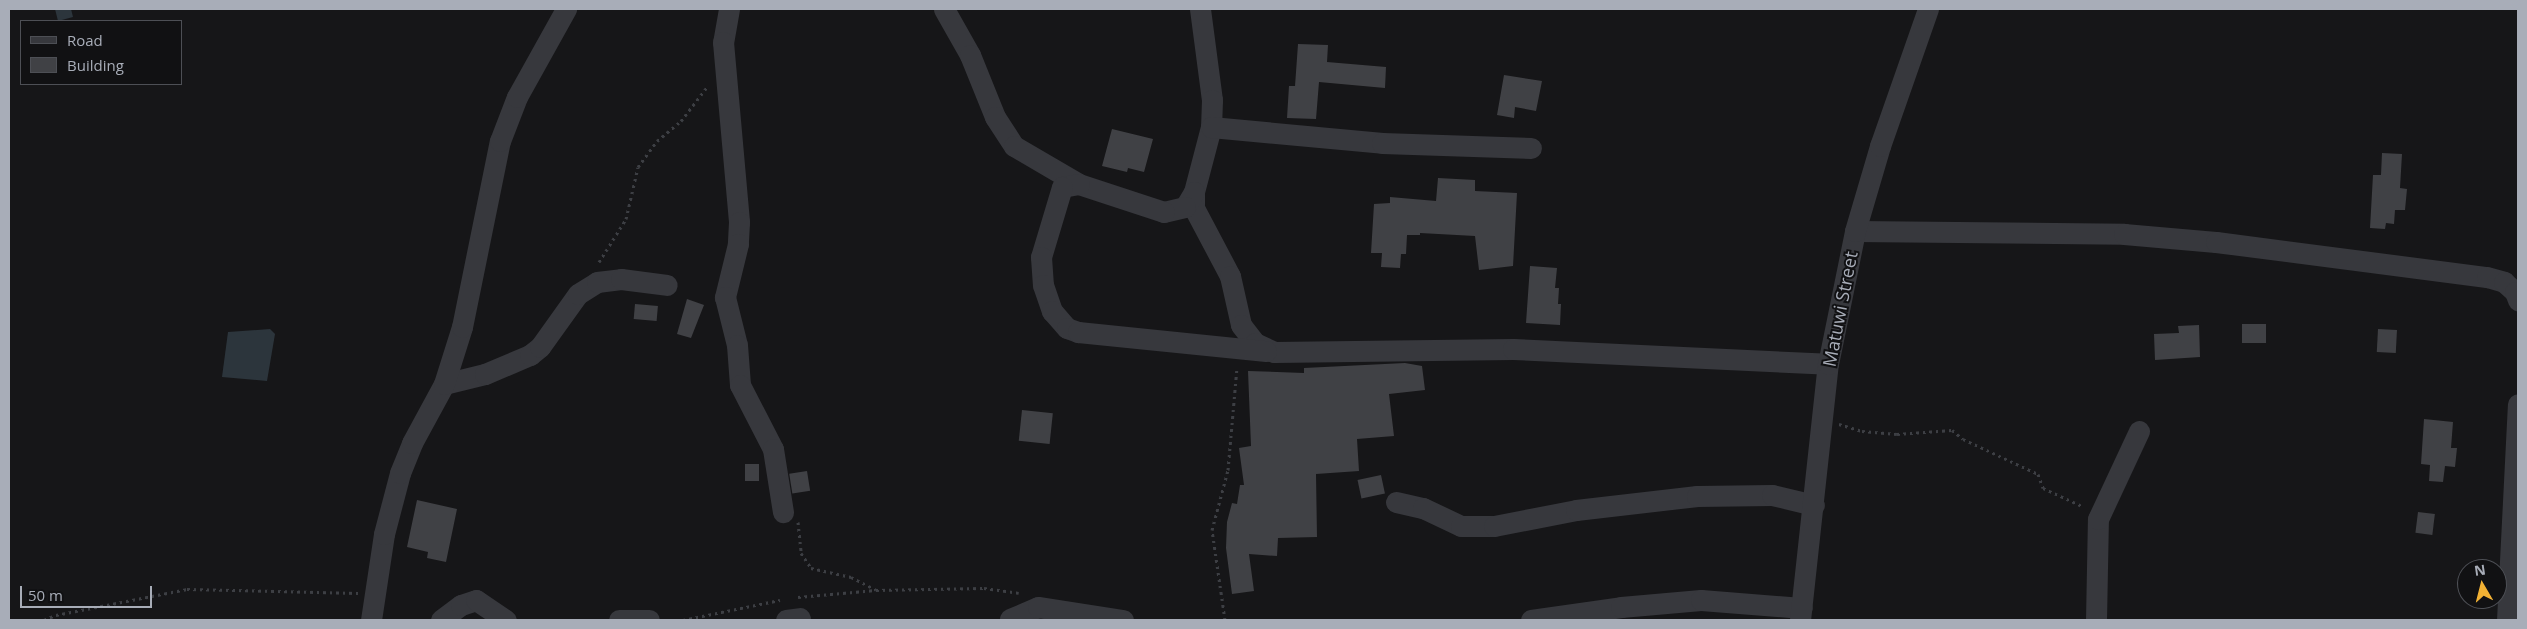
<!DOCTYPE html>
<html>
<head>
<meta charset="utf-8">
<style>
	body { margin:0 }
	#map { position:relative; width:2527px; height:629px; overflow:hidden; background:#161618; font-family:"Open Sans",sans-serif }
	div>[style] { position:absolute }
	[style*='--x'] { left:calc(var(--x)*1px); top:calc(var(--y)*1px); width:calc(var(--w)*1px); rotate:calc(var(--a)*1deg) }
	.water>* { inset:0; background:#2c353c }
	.building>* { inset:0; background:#404145; transform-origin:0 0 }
	.path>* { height:3px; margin-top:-1.5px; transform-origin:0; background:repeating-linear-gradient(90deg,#3d3f44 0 2.5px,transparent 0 6.5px) }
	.minor>* { height:21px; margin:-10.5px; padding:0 10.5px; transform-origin:10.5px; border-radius:10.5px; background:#37383d }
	span { translate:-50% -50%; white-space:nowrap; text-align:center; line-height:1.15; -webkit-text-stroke:4px #111113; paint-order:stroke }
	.street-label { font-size:18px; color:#a8adb8 }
	.frame { position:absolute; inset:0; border:10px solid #a8adb8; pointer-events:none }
	.legend { position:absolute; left:20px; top:20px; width:162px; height:65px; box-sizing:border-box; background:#111113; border:1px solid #4d4f55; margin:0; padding:6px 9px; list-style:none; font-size:15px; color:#a8adb8 }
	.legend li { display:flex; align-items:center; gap:10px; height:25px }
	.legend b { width:25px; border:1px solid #4d4f55 }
	.north { position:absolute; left:2457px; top:559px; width:50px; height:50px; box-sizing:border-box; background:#111113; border:1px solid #4d4f55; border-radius:50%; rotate:352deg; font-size:14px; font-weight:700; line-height:20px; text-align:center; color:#a8adb8 }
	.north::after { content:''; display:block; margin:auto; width:18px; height:22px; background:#f2b134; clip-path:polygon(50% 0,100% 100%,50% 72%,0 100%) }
	.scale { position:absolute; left:20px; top:586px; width:132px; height:22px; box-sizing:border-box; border:2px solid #a8adb8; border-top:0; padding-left:6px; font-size:15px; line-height:18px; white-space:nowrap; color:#a8adb8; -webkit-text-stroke:4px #111113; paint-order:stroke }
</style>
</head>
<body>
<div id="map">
	<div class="water">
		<div style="clip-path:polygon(55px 9px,71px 9px,73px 17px,58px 21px)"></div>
		<div style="clip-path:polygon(270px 329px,275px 334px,267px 381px,222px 377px,228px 332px)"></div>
	</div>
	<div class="building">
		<div style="clip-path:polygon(1298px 44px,1328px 45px,1327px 62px,1386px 67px,1385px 88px,1319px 82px,1316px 119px,1287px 118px,1289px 86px,1295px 86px)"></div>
		<div style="clip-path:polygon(1504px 75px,1542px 81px,1536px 111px,1515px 107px,1514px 118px,1497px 115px)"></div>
		<div style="clip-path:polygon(1112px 129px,1153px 139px,1144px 172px,1128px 168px,1127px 172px,1102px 166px)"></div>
		<div style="clip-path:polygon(2382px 153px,2402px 154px,2400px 188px,2407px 189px,2405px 210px,2395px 210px,2394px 224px,2386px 223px,2385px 229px,2370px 228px,2373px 175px,2381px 175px)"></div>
		<div style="clip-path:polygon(1438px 178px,1475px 180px,1475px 191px,1517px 193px,1513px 266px,1479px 270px,1475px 236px,1420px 233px,1420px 235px,1407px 235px,1406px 254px,1401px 254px,1400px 268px,1381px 267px,1382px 253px,1371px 253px,1374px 204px,1390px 203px,1390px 197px,1436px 201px)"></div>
		<div style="clip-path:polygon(1530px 266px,1557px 268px,1555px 288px,1559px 288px,1558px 304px,1561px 304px,1560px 325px,1526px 323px)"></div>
		<div style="clip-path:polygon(687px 299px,704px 305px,691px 338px,677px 334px)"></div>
		<div style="left:635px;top:304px;width:23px;height:15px;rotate:5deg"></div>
		<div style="left:2242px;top:324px;width:24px;height:19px"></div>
		<div style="clip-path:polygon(2199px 325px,2200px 357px,2155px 360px,2154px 334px,2179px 333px,2178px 326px)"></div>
		<div style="left:2378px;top:329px;width:19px;height:23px;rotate:3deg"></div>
		<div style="clip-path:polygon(1405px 363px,1422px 366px,1425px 390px,1389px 394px,1394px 436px,1357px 439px,1359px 471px,1316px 474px,1317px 537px,1278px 538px,1277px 556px,1249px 554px,1254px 591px,1232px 594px,1226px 548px,1227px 522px,1232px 503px,1237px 504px,1240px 485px,1244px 485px,1239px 448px,1251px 446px,1248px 371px,1304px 373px,1304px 368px)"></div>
		<div style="left:1022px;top:410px;width:31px;height:31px;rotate:6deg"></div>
		<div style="clip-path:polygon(2424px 419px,2453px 422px,2451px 448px,2457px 448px,2455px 467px,2445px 466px,2443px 482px,2429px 481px,2430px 465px,2421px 464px)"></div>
		<div style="left:745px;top:464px;width:14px;height:17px"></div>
		<div style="left:807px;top:471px;width:20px;height:18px;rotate:81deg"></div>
		<div style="left:1381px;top:475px;width:19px;height:24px;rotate:78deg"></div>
		<div style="clip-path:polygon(417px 500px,457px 509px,446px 562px,427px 558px,428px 552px,407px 547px)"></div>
		<div style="left:2418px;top:512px;width:17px;height:21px;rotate:7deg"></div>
	</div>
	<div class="path">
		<div style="--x:599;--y:262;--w:51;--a:-57.9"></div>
		<div style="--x:626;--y:219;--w:53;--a:-77"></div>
		<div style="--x:638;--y:167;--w:32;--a:-54"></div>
		<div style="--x:657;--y:141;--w:31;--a:-40"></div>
		<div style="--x:681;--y:121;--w:43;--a:-52.6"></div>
		<div style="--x:1839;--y:424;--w:24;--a:17"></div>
		<div style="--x:1862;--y:431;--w:35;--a:5"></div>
		<div style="--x:1897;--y:434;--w:55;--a:-4.2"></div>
		<div style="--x:1952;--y:430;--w:14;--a:39"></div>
		<div style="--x:1963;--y:439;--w:83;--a:25"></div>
		<div style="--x:2038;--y:474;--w:15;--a:70"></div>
		<div style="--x:2043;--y:488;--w:45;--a:24.9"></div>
		<div style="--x:798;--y:522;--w:31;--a:84"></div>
		<div style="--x:801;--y:553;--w:18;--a:56"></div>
		<div style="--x:811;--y:568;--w:41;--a:12.7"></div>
		<div style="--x:851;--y:577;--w:28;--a:27"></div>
		<div style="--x:798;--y:597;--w:78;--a:-5.1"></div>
		<div style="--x:876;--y:590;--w:108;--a:-1.1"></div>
		<div style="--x:984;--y:588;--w:35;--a:8"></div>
		<div style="--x:44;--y:620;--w:13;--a:-23"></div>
		<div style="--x:56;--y:615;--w:134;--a:-11.2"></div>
		<div style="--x:187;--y:589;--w:171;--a:1.3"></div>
		<div style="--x:683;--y:620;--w:99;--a:-11.7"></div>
		<div style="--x:1225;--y:620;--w:91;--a:-98.2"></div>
		<div style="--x:1212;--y:530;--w:62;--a:-75.1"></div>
		<div style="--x:1228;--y:470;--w:103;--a:-85"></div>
	</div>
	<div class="minor">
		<div style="--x:729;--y:9;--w:34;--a:100"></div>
		<div style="--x:723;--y:42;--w:181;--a:84.9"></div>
		<div style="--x:739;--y:222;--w:22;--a:93"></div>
		<div style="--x:738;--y:244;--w:55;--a:103.8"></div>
		<div style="--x:725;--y:297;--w:49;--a:76"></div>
		<div style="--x:737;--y:345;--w:40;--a:85.7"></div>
		<div style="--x:740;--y:385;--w:72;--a:62.7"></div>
		<div style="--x:773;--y:449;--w:64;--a:81"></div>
		<div style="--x:944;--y:9;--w:53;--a:60.5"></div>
		<div style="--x:970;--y:55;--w:67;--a:68"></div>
		<div style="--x:995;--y:117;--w:35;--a:57"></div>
		<div style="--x:1014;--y:146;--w:75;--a:30.3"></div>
		<div style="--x:1200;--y:9;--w:92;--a:82.5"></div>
		<div style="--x:1212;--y:100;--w:27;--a:92"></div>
		<div style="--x:1211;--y:127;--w:67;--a:104.7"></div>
		<div style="--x:1194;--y:192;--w:16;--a:90"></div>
		<div style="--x:1194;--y:208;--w:77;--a:62.1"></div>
		<div style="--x:1230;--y:276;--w:50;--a:77.3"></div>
		<div style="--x:1241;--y:325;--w:23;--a:52"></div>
		<div style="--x:1255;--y:343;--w:21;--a:25"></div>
		<div style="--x:1274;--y:352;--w:239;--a:-0.7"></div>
		<div style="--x:1513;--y:349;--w:315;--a:2.7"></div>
		<div style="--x:1211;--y:127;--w:172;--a:5.3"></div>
		<div style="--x:1382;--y:143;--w:149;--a:1.9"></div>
		<div style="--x:1194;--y:192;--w:17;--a:121"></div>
		<div style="--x:1185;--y:207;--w:22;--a:167"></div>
		<div style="--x:1164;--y:212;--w:89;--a:-161.8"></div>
		<div style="--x:1079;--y:184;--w:17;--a:170"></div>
		<div style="--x:1062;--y:187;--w:73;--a:106.7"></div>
		<div style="--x:1041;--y:257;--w:28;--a:86"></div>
		<div style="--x:1043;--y:285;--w:28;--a:71"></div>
		<div style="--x:1052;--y:311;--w:23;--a:49"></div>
		<div style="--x:1067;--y:328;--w:12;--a:20"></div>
		<div style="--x:1078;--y:332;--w:189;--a:5.8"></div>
		<div style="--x:1855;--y:231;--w:269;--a:0.6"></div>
		<div style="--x:2124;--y:234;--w:92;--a:5"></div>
		<div style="--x:2216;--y:242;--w:273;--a:7.4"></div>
		<div style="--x:2487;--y:277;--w:18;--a:16"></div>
		<div style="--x:2504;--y:282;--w:15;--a:42"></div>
		<div style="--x:2515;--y:292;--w:9;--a:69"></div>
		<div style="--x:444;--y:384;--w:42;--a:-13.7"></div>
		<div style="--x:485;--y:374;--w:49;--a:-22.9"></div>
		<div style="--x:530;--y:355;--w:13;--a:-39"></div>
		<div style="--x:540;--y:347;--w:65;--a:-54.4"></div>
		<div style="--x:578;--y:294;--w:22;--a:-32"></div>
		<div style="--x:597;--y:282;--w:24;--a:-7"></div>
		<div style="--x:621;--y:279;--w:46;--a:7.4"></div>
		<div style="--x:1396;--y:502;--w:28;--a:13"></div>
		<div style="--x:1423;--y:508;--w:42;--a:25.3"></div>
		<div style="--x:1461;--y:526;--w:33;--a:0"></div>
		<div style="--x:1494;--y:526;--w:84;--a:-11"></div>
		<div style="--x:1576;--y:510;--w:122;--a:-6.6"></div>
		<div style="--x:1697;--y:496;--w:75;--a:-0.8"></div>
		<div style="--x:1772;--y:495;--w:43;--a:13.4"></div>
		<div style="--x:1010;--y:619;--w:30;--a:-23"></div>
		<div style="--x:1038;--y:607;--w:86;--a:8.7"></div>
		<div style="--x:371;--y:620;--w:87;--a:-81.4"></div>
		<div style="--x:384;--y:534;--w:63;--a:-75.3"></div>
		<div style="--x:400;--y:473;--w:32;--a:-68"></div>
		<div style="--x:412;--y:443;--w:67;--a:-61.5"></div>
		<div style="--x:444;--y:384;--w:60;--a:-72.5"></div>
		<div style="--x:462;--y:327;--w:190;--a:-78.5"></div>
		<div style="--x:500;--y:141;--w:47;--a:-68.9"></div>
		<div style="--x:517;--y:97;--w:101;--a:-60.9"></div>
		<div style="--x:441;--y:620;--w:25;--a:-37"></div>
		<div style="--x:461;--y:605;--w:16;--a:-18"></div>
		<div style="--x:476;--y:600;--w:36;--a:34"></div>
		<div style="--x:619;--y:620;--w:30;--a:0"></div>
		<div style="--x:786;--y:620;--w:14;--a:-8"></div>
		<div style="--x:1531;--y:620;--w:91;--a:-8.2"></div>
		<div style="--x:1621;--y:607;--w:80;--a:-5"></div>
		<div style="--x:1701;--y:600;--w:101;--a:4.5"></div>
		<div style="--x:1800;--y:620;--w:258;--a:-83.8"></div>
		<div style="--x:1828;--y:364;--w:136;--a:-78.5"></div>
		<div style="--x:1855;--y:231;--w:89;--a:-73.6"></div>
		<div style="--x:1880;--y:146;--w:145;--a:-70.7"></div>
		<div style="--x:2096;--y:620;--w:101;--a:-88.9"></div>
		<div style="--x:2098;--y:519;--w:97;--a:-65"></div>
		<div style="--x:2507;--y:620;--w:216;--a:-87.1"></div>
	</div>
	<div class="street-label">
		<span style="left:1840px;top:309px;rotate:-79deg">Matuwi Street</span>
	</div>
	<div class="frame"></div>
	<ul class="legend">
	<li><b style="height:6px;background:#37383d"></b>Road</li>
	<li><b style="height:14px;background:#404145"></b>Building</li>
	</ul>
	<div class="north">N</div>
	<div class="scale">50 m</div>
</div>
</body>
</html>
